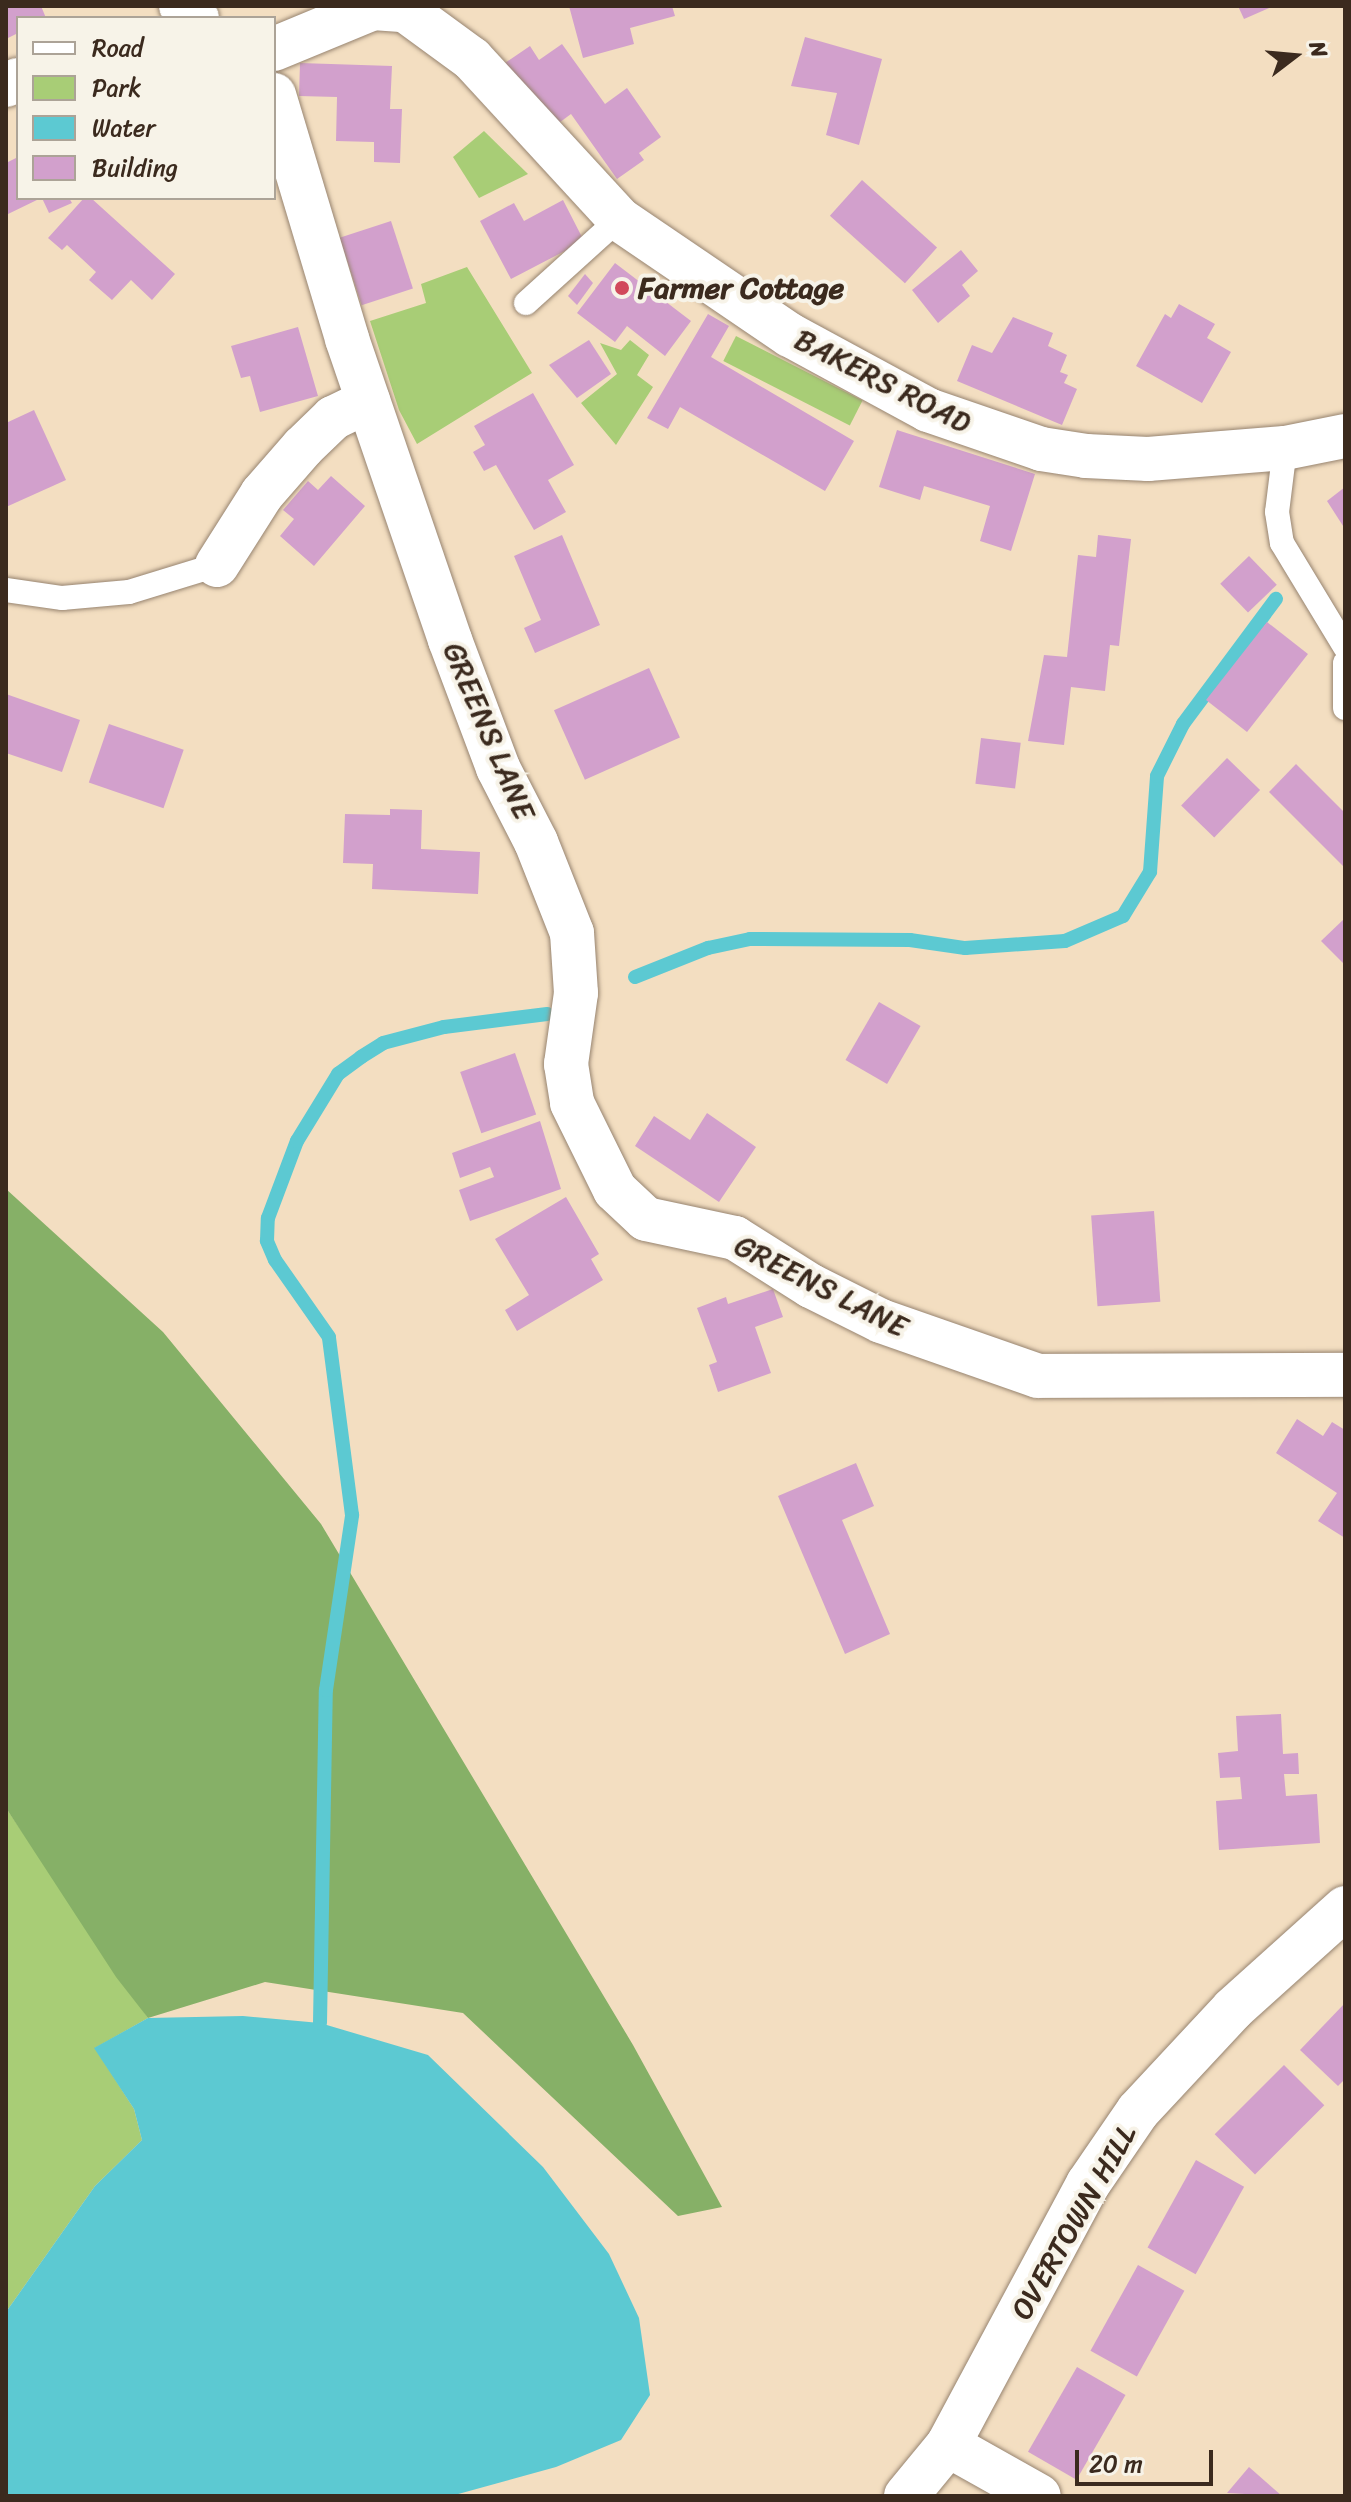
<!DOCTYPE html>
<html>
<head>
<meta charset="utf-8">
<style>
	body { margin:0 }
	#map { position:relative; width:1351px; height:2502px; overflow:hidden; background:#f3dec1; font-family:Sriracha,sans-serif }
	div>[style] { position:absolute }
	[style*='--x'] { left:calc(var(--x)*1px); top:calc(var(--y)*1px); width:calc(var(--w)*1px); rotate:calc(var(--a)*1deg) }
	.green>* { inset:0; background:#a8cd76; transform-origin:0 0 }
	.forest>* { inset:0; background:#86b067 }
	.water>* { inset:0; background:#5cc9d2 }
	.stream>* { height:14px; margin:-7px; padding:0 7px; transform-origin:7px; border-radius:7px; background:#5cc9d2 }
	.building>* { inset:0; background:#d2a0cc; transform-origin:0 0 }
	.roads { filter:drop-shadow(0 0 2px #978470) drop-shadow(0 0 2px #978470) }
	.lane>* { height:24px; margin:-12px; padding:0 12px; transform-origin:12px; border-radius:12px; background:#fff }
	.street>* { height:44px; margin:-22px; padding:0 22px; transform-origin:22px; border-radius:22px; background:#fff }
	.dots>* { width:22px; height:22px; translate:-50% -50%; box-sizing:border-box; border:4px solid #f7f3e8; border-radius:50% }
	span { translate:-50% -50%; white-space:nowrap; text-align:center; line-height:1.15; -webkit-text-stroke:8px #f7f3e8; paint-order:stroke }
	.poi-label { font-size:30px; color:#3b2a1e; font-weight:700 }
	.left { translate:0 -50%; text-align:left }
	.street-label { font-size:30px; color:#3b2a1e }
	.frame { position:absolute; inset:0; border:8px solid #3b2a1e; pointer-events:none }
	.legend { position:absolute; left:16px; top:16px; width:260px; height:184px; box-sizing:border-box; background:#f7f3e8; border:2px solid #aca397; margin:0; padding:10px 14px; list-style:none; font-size:24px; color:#3b2a1e }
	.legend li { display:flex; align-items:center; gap:16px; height:40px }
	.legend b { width:40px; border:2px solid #aca397 }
	.north { position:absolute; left:1255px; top:16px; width:80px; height:80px; -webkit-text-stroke:6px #f7f3e8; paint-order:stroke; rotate:74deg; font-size:22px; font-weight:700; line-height:32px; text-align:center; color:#3b2a1e }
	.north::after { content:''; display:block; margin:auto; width:28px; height:36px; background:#3b2a1e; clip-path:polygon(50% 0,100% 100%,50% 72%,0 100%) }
	.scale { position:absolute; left:1075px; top:2450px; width:138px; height:36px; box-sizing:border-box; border:4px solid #3b2a1e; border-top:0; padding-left:10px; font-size:24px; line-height:28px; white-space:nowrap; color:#3b2a1e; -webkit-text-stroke:6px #f7f3e8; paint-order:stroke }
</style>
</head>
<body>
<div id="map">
	<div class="green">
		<div style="clip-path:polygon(484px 131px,528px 174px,479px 198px,453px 157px)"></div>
		<div style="clip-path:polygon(467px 267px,532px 373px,417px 444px,399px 410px,370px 321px,426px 303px,421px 284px)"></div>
		<div style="left:736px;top:336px;width:142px;height:28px;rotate:27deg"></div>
		<div style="clip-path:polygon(630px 340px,649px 355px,637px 375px,653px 387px,616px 445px,581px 403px,617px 374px,600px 343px,621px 350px)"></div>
		<div style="clip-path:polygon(6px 1808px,148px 2018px,95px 2048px,134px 2109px,142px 2140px,95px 2186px,6px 2312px)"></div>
	</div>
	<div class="forest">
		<div style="clip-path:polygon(6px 1189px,163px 1332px,321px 1524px,633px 2045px,722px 2207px,678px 2216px,463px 2013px,265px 1982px,148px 2018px,116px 1977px,6px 1808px)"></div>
	</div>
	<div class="water">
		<div style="clip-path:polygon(243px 2016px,320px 2023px,428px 2055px,543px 2167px,609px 2254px,639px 2318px,650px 2395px,621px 2440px,556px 2467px,451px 2496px,6px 2496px,6px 2312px,95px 2186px,142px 2140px,134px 2109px,94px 2048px,148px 2018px)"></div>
	</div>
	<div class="stream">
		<div style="--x:635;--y:977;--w:79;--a:-21.7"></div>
		<div style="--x:708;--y:948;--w:43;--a:-12.1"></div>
		<div style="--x:750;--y:939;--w:160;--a:0.4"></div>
		<div style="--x:910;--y:940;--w:56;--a:8.3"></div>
		<div style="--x:965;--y:948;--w:100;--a:-4"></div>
		<div style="--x:1065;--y:941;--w:63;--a:-23.3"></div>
		<div style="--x:1123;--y:916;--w:52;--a:-58.5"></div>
		<div style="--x:1150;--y:872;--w:96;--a:-85.8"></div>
		<div style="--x:1157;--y:776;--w:58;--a:-63.4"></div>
		<div style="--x:1183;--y:724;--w:156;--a:-53.4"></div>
		<div style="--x:320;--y:2023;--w:333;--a:-89"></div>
		<div style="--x:326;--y:1690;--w:177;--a:-81.5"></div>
		<div style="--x:352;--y:1515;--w:179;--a:-97.4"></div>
		<div style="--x:329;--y:1337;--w:94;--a:-125"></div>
		<div style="--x:275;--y:1260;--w:21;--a:-113"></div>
		<div style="--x:267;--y:1241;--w:23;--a:-88"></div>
		<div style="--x:268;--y:1218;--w:82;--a:-69.4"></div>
		<div style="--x:297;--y:1141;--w:79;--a:-58.5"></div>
		<div style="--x:338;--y:1074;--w:29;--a:-36"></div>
		<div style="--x:361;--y:1057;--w:26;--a:-32"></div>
		<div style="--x:383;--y:1043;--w:63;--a:-14.7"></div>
		<div style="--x:444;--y:1027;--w:104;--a:-7.2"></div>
	</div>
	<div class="building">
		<div style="clip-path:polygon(6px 6px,41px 6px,46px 18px,18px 18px,18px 33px,6px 39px)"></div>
		<div style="clip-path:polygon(569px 6px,672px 6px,675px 16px,630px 28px,634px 44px,583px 58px)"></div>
		<div style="clip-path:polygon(1238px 6px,1274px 6px,1244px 19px)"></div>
		<div style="clip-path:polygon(805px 37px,882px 59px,859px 145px,826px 135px,837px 93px,791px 86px)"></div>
		<div style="clip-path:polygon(562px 44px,605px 104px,627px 88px,661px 137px,639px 153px,644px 160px,617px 179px,571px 114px,552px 128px,505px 63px,530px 46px,539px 60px)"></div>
		<div style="clip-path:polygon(300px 63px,392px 66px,390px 109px,402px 109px,400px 163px,374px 162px,374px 142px,336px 141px,337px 97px,299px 96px)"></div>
		<div style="clip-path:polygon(18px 157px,18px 198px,41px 198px,6px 215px,6px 163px)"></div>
		<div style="left:862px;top:180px;width:101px;height:48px;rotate:42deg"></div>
		<div style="clip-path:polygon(42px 198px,69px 198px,72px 203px,49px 213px)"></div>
		<div style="clip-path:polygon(84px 198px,91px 198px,175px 274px,152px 300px,131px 280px,112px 300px,89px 280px,96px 272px,67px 245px,62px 250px,48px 238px)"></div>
		<div style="clip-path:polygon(563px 200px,584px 241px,511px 279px,480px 221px,514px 203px,524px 221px)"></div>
		<div style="left:391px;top:221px;width:71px;height:54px;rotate:72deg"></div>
		<div style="clip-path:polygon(961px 250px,978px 271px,962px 285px,970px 296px,938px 323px,912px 290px)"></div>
		<div style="clip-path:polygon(615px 263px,691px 321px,665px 356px,627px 326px,615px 342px,577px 313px)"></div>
		<div style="clip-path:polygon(585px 274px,593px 283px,577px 305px,568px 296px)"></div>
		<div style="clip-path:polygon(1179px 304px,1215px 324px,1207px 338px,1231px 352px,1202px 403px,1136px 366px,1165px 314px,1171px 318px)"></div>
		<div style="clip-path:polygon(708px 314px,729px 326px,711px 357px,854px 441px,825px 491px,680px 407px,668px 429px,647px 418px)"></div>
		<div style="clip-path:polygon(1013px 317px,1053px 333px,1048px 346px,1067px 355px,1060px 372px,1068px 375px,1064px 383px,1077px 389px,1062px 425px,957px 381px,972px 345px,992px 353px)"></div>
		<div style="clip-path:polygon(298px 327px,318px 396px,260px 412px,250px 376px,241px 378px,231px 346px)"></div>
		<div style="clip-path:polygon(589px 340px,611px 374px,577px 398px,549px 365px)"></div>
		<div style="clip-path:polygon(533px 393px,574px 465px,548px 480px,566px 512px,534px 530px,496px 465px,484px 471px,473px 452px,485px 445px,474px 426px)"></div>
		<div style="clip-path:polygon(34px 410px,66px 480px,6px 507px,6px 423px)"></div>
		<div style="clip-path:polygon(897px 430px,1035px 474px,1011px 551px,980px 541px,990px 506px,924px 486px,920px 500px,879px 487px)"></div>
		<div style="clip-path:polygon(331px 476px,365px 506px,314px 566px,280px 536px,294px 519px,283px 510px,308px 481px,318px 490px)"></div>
		<div style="clip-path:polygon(1345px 487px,1345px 529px,1327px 501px)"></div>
		<div style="clip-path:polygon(562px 535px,600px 625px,535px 653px,524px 628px,541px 620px,514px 556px)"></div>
		<div style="clip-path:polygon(1098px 535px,1131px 539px,1119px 646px,1110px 645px,1105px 691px,1071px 687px,1064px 745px,1028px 741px,1044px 655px,1067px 657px,1078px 555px,1096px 557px)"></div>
		<div style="left:1249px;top:556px;width:40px;height:40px;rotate:46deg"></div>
		<div style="left:1267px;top:622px;width:52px;height:99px;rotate:38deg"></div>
		<div style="left:649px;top:668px;width:76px;height:104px;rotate:66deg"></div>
		<div style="clip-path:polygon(6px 694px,80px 720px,62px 772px,6px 753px)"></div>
		<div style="left:109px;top:724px;width:79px;height:62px;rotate:19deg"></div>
		<div style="left:981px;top:738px;width:40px;height:46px;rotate:7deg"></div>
		<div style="left:1227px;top:758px;width:46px;height:66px;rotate:44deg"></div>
		<div style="clip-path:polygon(1296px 764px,1345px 813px,1345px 868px,1269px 792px)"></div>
		<div style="clip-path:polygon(390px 809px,422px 810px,421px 849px,480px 852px,478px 894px,372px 889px,373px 864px,343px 863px,345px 814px,390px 815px)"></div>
		<div style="clip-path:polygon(1345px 918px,1345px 965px,1321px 941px)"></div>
		<div style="left:879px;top:1002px;width:48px;height:67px;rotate:30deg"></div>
		<div style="left:515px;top:1053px;width:65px;height:58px;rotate:71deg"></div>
		<div style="clip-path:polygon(707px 1113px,756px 1147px,719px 1202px,635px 1146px,654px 1116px,690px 1140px)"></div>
		<div style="clip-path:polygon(540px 1121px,561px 1189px,470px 1221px,459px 1190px,494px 1177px,490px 1167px,460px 1178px,452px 1153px)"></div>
		<div style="clip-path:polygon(566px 1197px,599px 1254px,591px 1259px,603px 1280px,517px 1331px,505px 1310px,529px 1295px,495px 1239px)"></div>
		<div style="left:1154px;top:1211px;width:91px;height:63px;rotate:86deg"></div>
		<div style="clip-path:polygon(773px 1289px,783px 1317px,755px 1327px,771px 1373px,718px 1392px,709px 1365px,717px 1362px,697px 1308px,726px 1297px,728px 1304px)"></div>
		<div style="clip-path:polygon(1297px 1419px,1323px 1436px,1332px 1422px,1345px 1430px,1345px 1538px,1318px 1521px,1337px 1493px,1276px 1453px)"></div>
		<div style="clip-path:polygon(856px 1463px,874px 1506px,842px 1520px,890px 1634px,845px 1654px,778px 1496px)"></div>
		<div style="clip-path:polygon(1281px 1714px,1283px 1754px,1298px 1753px,1299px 1774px,1284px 1774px,1286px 1796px,1317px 1794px,1320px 1843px,1219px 1850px,1216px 1801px,1242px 1799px,1240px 1777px,1220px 1778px,1218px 1753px,1238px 1751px,1236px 1716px)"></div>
		<div style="clip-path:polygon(1345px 2003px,1345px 2079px,1338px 2086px,1300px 2050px)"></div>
		<div style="left:1284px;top:2065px;width:57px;height:98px;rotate:45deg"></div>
		<div style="left:1196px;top:2160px;width:55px;height:100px;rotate:29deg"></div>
		<div style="left:1138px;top:2265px;width:53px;height:98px;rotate:29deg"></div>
		<div style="left:1077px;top:2367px;width:56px;height:98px;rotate:30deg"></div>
		<div style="clip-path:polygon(1249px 2467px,1282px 2496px,1227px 2493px)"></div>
	</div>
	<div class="roads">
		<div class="lane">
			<div style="--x:526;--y:303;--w:125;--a:-42.1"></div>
			<div style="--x:1285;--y:448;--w:64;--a:97.1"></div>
			<div style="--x:1277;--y:512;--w:31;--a:81"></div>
			<div style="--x:1282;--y:543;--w:122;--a:58.8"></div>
			<div style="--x:6;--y:590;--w:57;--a:8.1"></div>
			<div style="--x:62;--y:598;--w:67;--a:-5.1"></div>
			<div style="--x:129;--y:592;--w:92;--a:-17.1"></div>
			<div style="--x:1345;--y:663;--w:45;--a:90"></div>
		</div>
		<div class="street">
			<div style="--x:181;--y:6;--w:20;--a:37"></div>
			<div style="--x:405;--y:10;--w:83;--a:36.2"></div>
			<div style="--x:472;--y:59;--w:217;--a:47.4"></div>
			<div style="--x:619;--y:219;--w:207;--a:34.2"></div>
			<div style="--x:790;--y:335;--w:157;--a:28.5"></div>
			<div style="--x:928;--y:410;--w:120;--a:19"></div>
			<div style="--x:1041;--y:449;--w:46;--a:8.8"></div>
			<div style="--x:1086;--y:456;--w:62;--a:2.8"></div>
			<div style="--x:1148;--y:459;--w:137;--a:-4.6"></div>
			<div style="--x:1285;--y:448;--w:61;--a:-11.3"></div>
			<div style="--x:274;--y:49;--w:107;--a:-22.5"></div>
			<div style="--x:373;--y:8;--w:32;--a:4"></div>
			<div style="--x:6;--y:85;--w:13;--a:-23"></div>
			<div style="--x:274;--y:95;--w:255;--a:73.3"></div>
			<div style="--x:347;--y:339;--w:318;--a:71.1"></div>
			<div style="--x:450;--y:640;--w:137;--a:69.4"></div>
			<div style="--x:498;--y:768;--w:83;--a:62.8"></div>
			<div style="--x:536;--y:842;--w:98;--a:68.4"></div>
			<div style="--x:572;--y:933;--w:60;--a:86.2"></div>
			<div style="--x:576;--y:993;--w:72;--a:98"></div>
			<div style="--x:566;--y:1064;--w:39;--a:81"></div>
			<div style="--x:572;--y:1103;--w:97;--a:63.7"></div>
			<div style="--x:615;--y:1190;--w:42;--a:43.1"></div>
			<div style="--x:646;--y:1219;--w:91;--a:12.1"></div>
			<div style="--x:735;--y:1238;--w:90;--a:32.3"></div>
			<div style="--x:811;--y:1286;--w:78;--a:26.6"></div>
			<div style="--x:881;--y:1321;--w:166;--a:19.3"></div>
			<div style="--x:1038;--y:1376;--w:307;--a:-0.2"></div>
			<div style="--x:217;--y:565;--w:84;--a:-57.6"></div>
			<div style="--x:262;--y:494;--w:62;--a:-48.9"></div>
			<div style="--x:303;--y:447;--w:42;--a:-44"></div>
			<div style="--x:333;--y:418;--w:39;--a:-26"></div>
			<div style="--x:948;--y:2445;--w:104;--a:29.3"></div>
			<div style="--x:906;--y:2496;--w:66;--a:-50.5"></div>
			<div style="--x:948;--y:2445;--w:296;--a:-61.8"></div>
			<div style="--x:1088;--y:2184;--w:88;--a:-55.6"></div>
			<div style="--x:1138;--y:2111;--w:139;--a:-47"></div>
			<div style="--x:1233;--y:2009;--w:151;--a:-42"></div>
		</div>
	</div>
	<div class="dots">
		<div style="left:622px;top:288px;background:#d1495b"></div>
	</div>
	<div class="poi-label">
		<span class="left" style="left:638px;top:288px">Farmer Cottage</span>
	</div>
	<div class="street-label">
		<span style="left:883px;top:381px;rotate:27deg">BAKERS ROAD</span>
		<span style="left:489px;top:731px;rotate:67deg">GREENS LANE</span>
		<span style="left:821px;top:1286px;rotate:27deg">GREENS LANE</span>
		<span style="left:1074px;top:2222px;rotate:-60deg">OVERTOWN HILL</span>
	</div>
	<div class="frame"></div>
	<ul class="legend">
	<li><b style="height:10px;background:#fff"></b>Road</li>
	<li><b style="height:22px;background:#a8cd76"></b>Park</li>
	<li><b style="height:22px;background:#5cc9d2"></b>Water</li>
	<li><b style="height:22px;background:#d2a0cc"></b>Building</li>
	</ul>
	<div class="north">N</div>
	<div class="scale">20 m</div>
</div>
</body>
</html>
